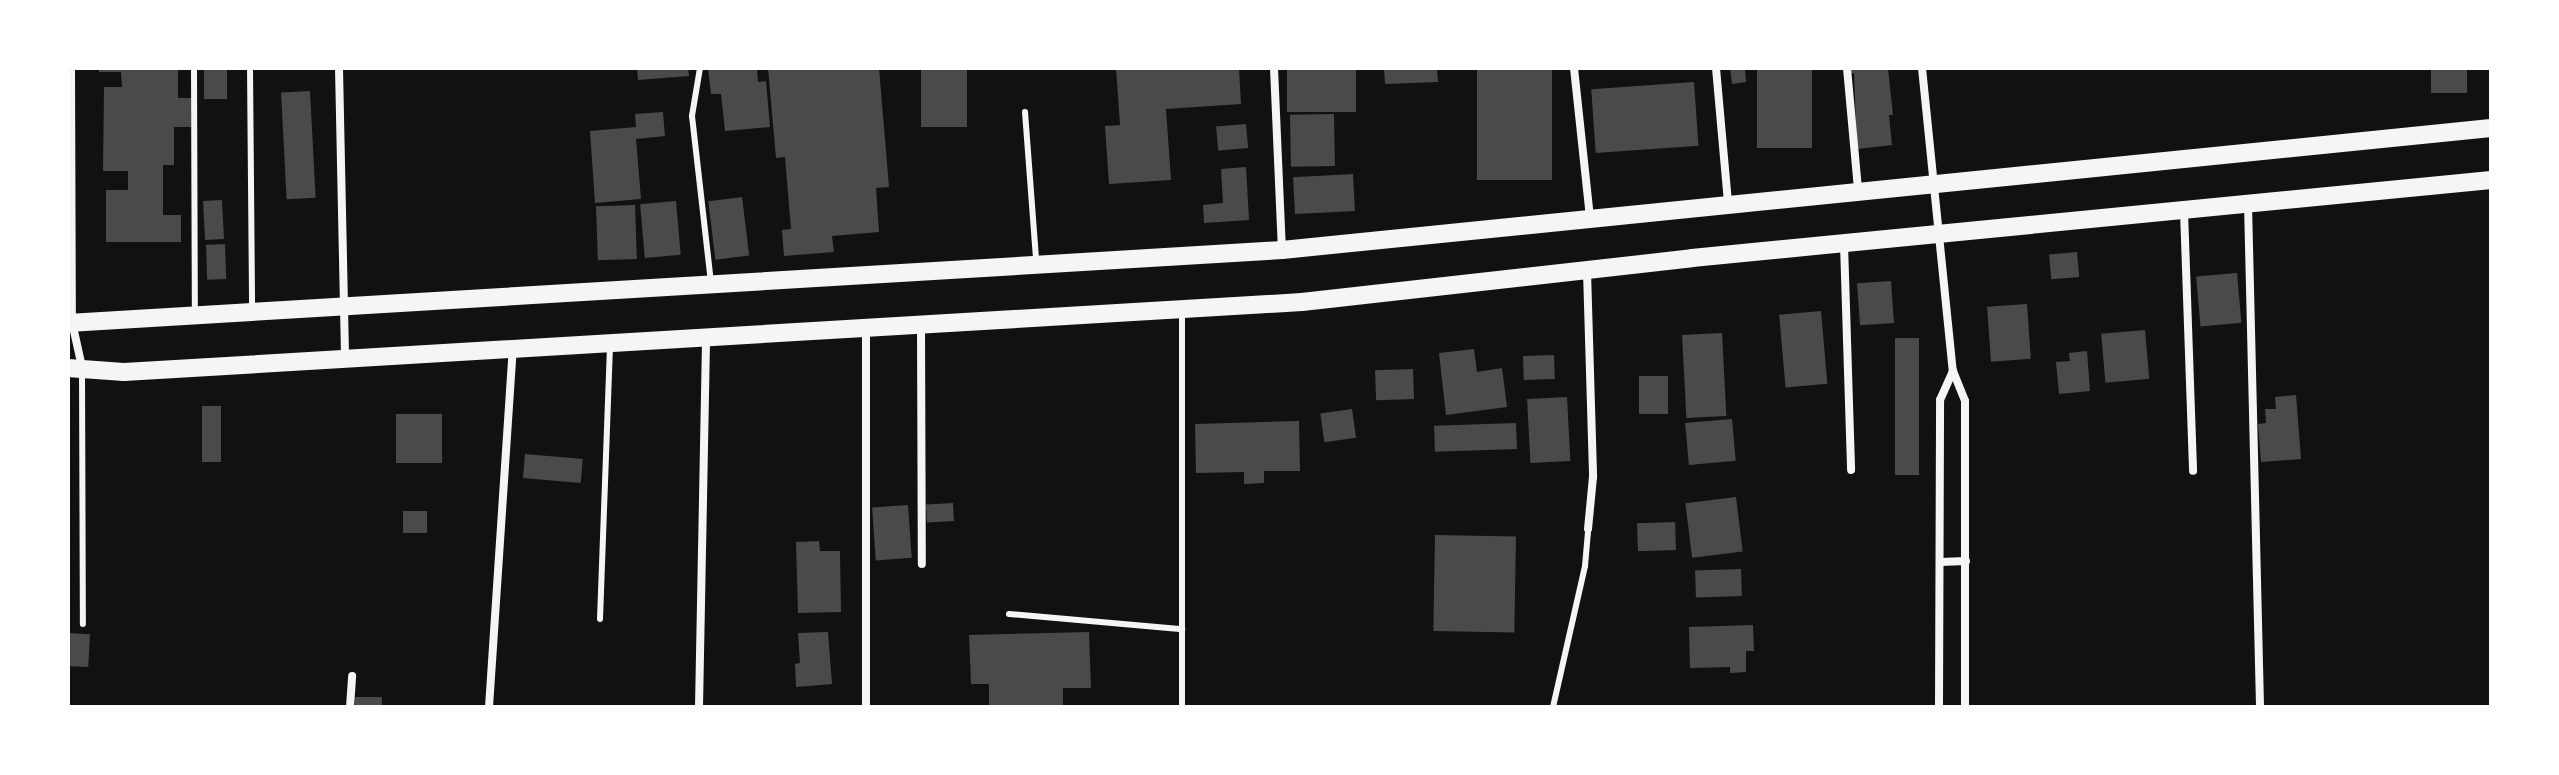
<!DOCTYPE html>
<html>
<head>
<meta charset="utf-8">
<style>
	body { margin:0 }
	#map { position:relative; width:2559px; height:775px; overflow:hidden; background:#111; font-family:"Times New Roman",serif }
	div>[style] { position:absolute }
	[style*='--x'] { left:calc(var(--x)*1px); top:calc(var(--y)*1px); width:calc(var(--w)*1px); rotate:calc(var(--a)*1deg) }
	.building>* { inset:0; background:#4a4a4a; transform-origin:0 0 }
	.service>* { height:6px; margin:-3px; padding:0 3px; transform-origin:3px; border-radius:3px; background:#f5f5f5 }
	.minor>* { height:8px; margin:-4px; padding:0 4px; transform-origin:4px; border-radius:4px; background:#f5f5f5 }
	.primary>* { height:18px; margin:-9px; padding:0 9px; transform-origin:9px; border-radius:9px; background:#f5f5f5 }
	span { translate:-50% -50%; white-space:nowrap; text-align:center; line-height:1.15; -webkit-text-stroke:8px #fff; paint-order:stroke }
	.frame { position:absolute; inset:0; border:70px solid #fff; pointer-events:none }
</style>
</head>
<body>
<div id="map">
	<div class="building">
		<div style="clip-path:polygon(99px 68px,178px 68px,178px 98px,191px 98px,191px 127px,174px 127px,174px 165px,163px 165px,163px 215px,181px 215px,181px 242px,106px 242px,106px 190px,128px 190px,128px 171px,103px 171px,104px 87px,122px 87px,121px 72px,99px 72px)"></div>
		<div style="left:204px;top:68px;width:23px;height:31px"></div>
		<div style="clip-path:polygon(637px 68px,688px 68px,689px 76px,638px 80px)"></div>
		<div style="clip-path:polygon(708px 68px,757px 68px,758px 82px,766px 81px,770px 127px,725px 131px,721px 94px,711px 94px)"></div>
		<div style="clip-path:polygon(768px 68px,879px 68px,889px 187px,876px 188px,879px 232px,832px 236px,834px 252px,784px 256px,782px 230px,791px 229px,785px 157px,776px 158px)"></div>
		<div style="left:921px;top:68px;width:46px;height:59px"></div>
		<div style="clip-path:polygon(1116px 68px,1239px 68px,1241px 104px,1166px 109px,1171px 180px,1109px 184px,1105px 126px,1120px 125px)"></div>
		<div style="left:1287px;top:68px;width:69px;height:44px"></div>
		<div style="clip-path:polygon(1384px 68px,1437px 68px,1438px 82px,1385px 84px)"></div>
		<div style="left:1477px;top:68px;width:75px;height:112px"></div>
		<div style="clip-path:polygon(1730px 68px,1745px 68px,1746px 82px,1732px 84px)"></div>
		<div style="left:1757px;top:68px;width:55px;height:80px"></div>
		<div style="clip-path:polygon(1849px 68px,1888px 68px,1893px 115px,1889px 115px,1892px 145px,1857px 149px,1854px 73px,1849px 74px)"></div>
		<div style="left:2431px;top:68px;width:36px;height:25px"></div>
		<div style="left:1694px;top:82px;width:64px;height:103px;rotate:86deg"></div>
		<div style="left:310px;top:91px;width:107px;height:29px;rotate:87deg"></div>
		<div style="clip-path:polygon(663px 112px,665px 136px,636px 139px,641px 199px,595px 203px,590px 131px,636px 127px,635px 114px)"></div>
		<div style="left:1334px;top:114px;width:52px;height:44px;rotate:89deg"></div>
		<div style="left:1246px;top:124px;width:24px;height:30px;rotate:85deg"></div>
		<div style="clip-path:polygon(1246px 167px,1249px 220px,1204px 223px,1203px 205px,1223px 203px,1221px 169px)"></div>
		<div style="left:1353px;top:174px;width:37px;height:60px;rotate:87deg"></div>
		<div style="left:742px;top:197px;width:59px;height:34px;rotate:83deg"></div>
		<div style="left:222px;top:200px;width:39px;height:19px;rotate:87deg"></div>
		<div style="left:676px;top:201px;width:54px;height:36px;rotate:85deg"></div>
		<div style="left:635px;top:205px;width:54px;height:39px;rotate:88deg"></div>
		<div style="left:225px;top:244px;width:35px;height:19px;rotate:88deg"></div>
		<div style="left:2077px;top:252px;width:25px;height:28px;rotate:85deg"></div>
		<div style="left:2237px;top:273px;width:50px;height:41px;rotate:85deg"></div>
		<div style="left:1891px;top:281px;width:42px;height:34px;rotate:86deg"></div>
		<div style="left:2027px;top:304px;width:55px;height:40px;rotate:86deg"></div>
		<div style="left:1821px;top:311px;width:73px;height:42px;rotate:85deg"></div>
		<div style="left:2145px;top:330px;width:49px;height:44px;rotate:85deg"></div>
		<div style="left:1722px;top:333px;width:83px;height:40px;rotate:87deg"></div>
		<div style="left:1895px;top:338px;width:24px;height:137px"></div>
		<div style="clip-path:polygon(1474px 349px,1477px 372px,1502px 368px,1507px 407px,1446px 415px,1439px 353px)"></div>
		<div style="clip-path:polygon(2087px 351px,2090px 391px,2059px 394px,2056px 362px,2070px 361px,2069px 353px)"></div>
		<div style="left:1554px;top:355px;width:24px;height:31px;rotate:88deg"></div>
		<div style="left:1413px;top:369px;width:30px;height:38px;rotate:88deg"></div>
		<div style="left:1668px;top:376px;width:38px;height:29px;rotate:90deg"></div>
		<div style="clip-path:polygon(2296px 395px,2301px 459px,2261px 462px,2258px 424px,2266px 423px,2265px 409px,2276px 409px,2275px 397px)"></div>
		<div style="left:1567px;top:397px;width:64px;height:40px;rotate:87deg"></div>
		<div style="left:202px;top:406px;width:19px;height:56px"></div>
		<div style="left:1352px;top:409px;width:29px;height:32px;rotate:82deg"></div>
		<div style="left:396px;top:414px;width:46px;height:49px"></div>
		<div style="left:1732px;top:419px;width:42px;height:47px;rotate:85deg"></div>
		<div style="clip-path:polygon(1299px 421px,1300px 471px,1264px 471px,1264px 483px,1244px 484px,1244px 472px,1196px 473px,1195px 424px)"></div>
		<div style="left:1516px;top:423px;width:26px;height:82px;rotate:88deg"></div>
		<div style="left:525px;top:454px;width:58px;height:24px;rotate:5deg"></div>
		<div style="left:1736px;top:497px;width:55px;height:51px;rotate:83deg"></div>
		<div style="left:953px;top:503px;width:18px;height:27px;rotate:87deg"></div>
		<div style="left:908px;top:505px;width:53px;height:36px;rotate:86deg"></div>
		<div style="left:403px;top:511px;width:24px;height:22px"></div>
		<div style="left:1675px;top:522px;width:28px;height:38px;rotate:88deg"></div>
		<div style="left:1435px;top:535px;width:81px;height:96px;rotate:1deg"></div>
		<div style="clip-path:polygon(819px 541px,820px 551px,840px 551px,841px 612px,798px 613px,796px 542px)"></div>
		<div style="left:1741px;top:569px;width:27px;height:46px;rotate:88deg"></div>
		<div style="clip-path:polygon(1753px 625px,1754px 651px,1746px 651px,1746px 672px,1730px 673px,1730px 667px,1690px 668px,1689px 627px)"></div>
		<div style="clip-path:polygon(828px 632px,832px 684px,796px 687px,795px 664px,800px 663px,798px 633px)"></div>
		<div style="clip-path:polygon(1089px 632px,1091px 688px,1063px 688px,1063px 707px,989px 707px,989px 684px,971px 684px,969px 635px)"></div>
		<div style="left:68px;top:633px;width:22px;height:33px;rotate:3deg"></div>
		<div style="left:355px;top:697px;width:27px;height:10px"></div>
	</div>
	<div class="service">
		<div style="--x:194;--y:68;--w:244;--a:89.8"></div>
		<div style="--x:250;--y:68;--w:240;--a:89.5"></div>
		<div style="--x:700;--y:68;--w:49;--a:99.5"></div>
		<div style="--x:692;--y:116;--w:167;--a:83.5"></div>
		<div style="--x:1025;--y:112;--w:148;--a:85.7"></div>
		<div style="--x:82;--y:372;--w:252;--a:89.8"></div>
		<div style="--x:1009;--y:614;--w:174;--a:5"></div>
		<div style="--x:600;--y:619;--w:272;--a:-87.9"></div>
		<div style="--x:1182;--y:707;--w:396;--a:-90"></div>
		<div style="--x:1553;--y:707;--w:145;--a:-77.2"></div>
		<div style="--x:1585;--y:566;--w:37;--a:-85"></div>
	</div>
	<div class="minor">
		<div style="--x:71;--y:68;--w:254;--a:89.8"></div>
		<div style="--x:72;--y:322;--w:46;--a:77.5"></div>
		<div style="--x:339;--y:68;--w:291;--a:88.8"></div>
		<div style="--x:1274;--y:68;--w:182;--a:87.5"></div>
		<div style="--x:1574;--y:68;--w:151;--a:83.9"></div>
		<div style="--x:1716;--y:68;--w:136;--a:84.9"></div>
		<div style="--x:1847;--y:68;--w:122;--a:84.8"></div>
		<div style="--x:1922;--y:68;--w:305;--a:84.2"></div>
		<div style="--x:1953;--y:371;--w:32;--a:68"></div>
		<div style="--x:1965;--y:401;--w:306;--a:90"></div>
		<div style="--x:2248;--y:204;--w:503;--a:88.63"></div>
		<div style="--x:2184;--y:211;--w:260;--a:88"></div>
		<div style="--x:1844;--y:244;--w:226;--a:88.2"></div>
		<div style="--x:1587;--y:271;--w:206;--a:88.3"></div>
		<div style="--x:1593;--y:477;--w:52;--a:95.5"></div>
		<div style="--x:921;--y:325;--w:239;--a:89.8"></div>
		<div style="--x:866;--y:328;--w:379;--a:90"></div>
		<div style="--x:1940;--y:562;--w:26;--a:-2"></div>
		<div style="--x:350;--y:707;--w:31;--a:-86"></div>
		<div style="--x:489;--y:707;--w:358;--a:-86.2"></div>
		<div style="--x:699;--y:707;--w:369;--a:-88.9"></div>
		<div style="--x:1939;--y:707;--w:307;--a:-89.8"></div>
		<div style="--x:1940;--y:400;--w:32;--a:-66"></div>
	</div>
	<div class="primary">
		<div style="--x:68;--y:323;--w:1216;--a:-3.44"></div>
		<div style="--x:1282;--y:250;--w:1215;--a:-5.76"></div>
		<div style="--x:68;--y:368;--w:56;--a:4.1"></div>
		<div style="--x:124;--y:372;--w:1180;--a:-3.4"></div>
		<div style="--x:1302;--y:302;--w:392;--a:-6.4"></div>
		<div style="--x:1692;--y:258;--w:803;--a:-5.58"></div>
	</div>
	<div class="frame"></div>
</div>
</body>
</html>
